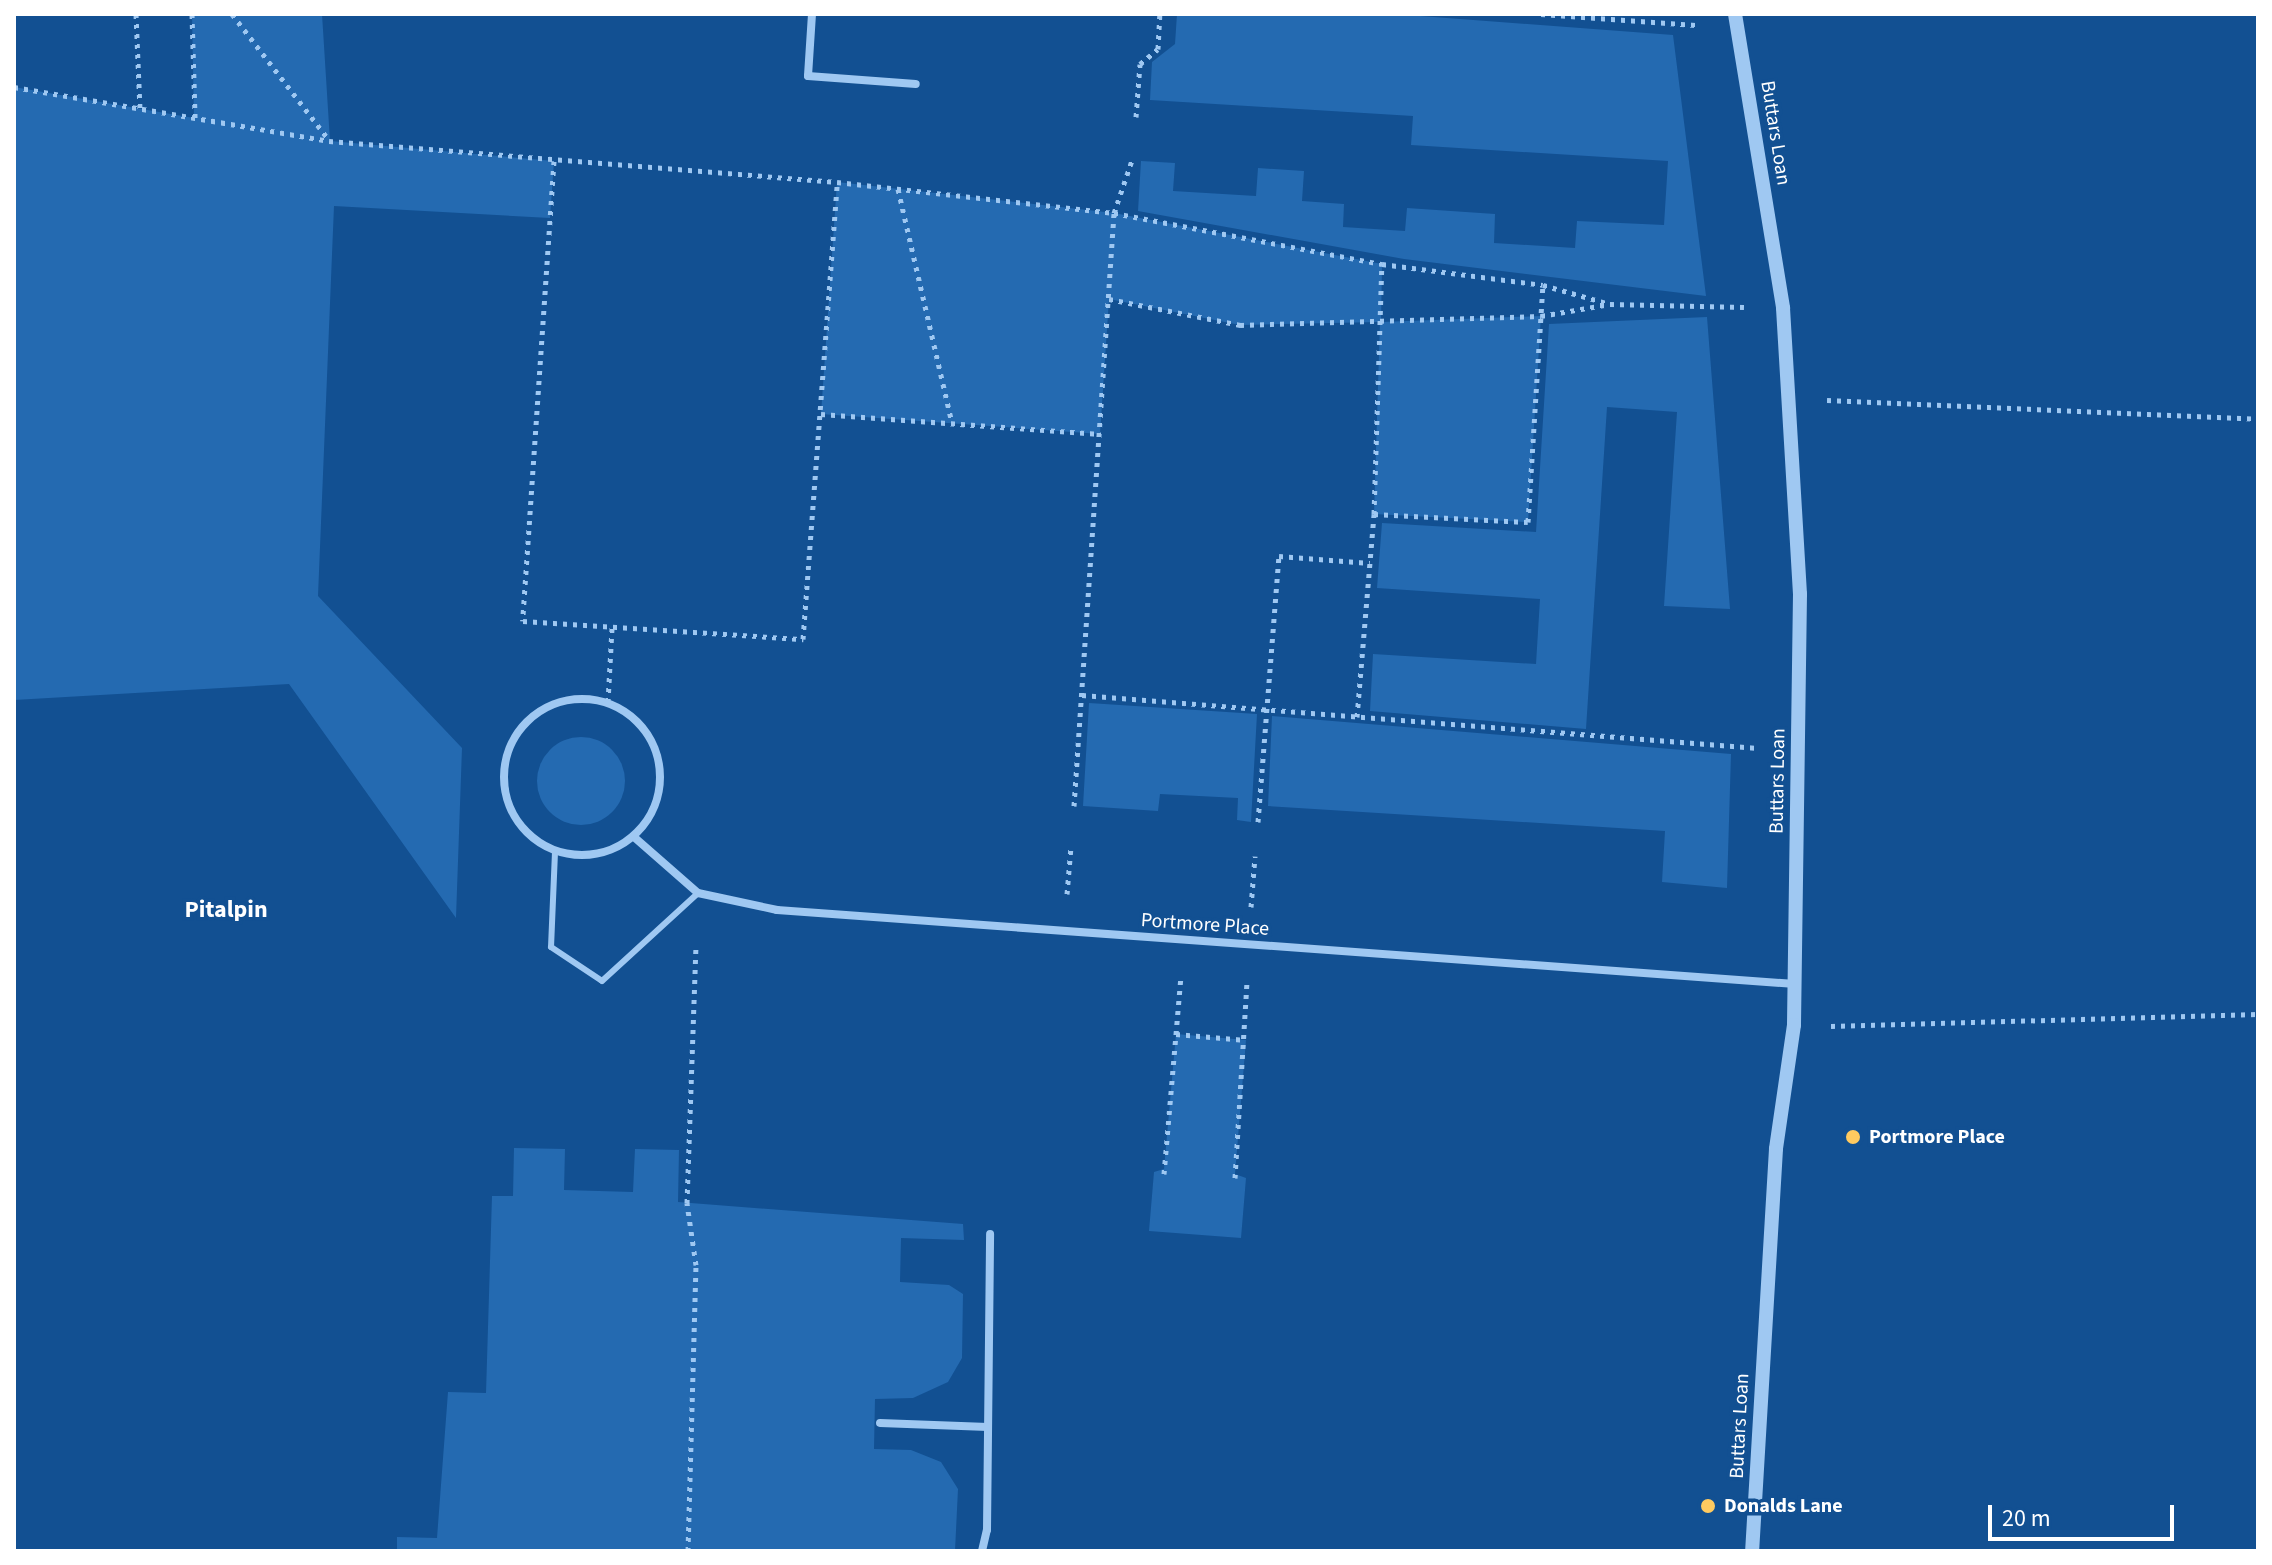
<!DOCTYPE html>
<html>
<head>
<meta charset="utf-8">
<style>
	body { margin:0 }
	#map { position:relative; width:2272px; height:1565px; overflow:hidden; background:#125092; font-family:"Source Sans 3",sans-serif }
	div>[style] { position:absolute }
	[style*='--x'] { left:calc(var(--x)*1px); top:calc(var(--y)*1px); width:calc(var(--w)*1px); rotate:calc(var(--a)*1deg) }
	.green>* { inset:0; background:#246ab1 }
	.round { border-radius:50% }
	.path>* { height:5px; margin-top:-2.5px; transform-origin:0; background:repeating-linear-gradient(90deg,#9fc8f2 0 4px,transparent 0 10px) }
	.service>* { height:6px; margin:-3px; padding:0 3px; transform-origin:3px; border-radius:3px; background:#9fc8f2 }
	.minor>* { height:8px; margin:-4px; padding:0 4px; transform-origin:4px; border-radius:4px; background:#9fc8f2 }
	.minor>.ring { margin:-4px; padding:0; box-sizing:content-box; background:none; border:8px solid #9fc8f2; border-radius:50% }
	.tertiary>* { height:14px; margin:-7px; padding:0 7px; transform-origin:7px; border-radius:7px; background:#9fc8f2 }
	.dots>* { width:22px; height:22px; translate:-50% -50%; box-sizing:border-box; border:4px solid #125092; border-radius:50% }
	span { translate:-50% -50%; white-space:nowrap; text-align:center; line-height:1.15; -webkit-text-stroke:7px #125092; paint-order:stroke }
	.street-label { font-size:20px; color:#fff }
	.poi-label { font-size:20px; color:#fff; font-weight:700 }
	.left { translate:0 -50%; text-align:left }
	.quarter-label { font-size:24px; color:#fff; font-weight:700 }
	.frame { position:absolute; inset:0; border:16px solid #fff; pointer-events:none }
	.scale { position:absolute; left:1988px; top:1505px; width:186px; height:36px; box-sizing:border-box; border:4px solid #fff; border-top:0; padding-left:10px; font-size:24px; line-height:28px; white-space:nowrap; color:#fff; -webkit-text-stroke:6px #125092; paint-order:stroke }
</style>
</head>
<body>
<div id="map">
	<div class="green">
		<div style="clip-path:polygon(192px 14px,322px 14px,330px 141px,554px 161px,550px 218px,334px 206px,318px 596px,462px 748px,456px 918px,289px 684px,14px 700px,14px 87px,194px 118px)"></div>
		<div style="clip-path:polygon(1177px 14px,1394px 14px,1673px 35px,1706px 296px,1404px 259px,1138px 211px,1141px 161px,1175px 163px,1173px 191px,1256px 196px,1258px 168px,1304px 171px,1302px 201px,1344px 204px,1343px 227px,1405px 231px,1407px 208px,1495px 214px,1494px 243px,1575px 248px,1577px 221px,1664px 225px,1668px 161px,1411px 145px,1413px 116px,1150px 100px,1152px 62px,1175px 44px)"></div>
		<div style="clip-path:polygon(837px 182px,1114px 213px,1382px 264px,1381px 322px,1541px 316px,1528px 522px,1374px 514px,1380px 322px,1240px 325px,1109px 299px,1100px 434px,821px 414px)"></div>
		<div style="clip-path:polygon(1707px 317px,1730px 609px,1664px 606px,1677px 412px,1607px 407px,1586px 729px,1370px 711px,1373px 654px,1536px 664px,1540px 599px,1377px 588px,1382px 523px,1536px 532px,1549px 324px)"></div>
		<div style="clip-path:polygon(1089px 703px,1257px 714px,1251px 822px,1237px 820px,1238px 798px,1160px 794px,1158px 811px,1083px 806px)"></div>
		<div style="clip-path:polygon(1272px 716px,1731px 754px,1727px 888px,1662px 882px,1665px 831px,1268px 806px)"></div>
		<div class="round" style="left:537px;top:737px;width:88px;height:88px"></div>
		<div style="clip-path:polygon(1176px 1034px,1246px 1040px,1235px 1174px,1246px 1178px,1241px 1238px,1149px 1231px,1154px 1172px,1164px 1169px)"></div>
		<div style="clip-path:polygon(514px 1148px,565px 1149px,564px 1190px,633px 1192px,635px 1149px,679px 1150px,678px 1202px,963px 1224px,964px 1240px,901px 1238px,900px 1282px,949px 1285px,963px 1294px,962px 1358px,948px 1382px,913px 1398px,875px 1399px,874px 1449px,911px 1450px,941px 1462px,958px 1489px,955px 1551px,397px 1551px,397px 1537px,437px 1538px,448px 1392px,486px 1393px,492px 1196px,513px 1196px)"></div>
	</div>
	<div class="path">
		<div style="--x:136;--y:14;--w:95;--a:87.6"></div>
		<div style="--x:192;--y:14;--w:104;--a:88.3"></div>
		<div style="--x:232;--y:14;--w:159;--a:52.4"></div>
		<div style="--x:1541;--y:14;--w:155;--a:4.1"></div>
		<div style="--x:14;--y:87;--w:320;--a:9.7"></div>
		<div style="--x:329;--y:141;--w:510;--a:4.61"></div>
		<div style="--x:837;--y:182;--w:279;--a:6.4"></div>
		<div style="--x:1114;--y:213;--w:273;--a:10.8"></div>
		<div style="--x:1382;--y:264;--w:162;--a:7.4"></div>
		<div style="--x:1543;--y:285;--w:70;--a:15.8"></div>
		<div style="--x:1136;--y:117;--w:53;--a:-85.7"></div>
		<div style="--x:1140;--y:64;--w:23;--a:-40"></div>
		<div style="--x:1158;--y:49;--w:35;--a:-87"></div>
		<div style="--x:554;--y:161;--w:461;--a:93.9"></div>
		<div style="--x:523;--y:621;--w:281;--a:3.7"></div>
		<div style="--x:803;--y:639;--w:458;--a:-85.7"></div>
		<div style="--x:898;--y:189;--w:240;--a:77"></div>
		<div style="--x:1109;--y:299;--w:134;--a:11.2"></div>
		<div style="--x:1240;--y:325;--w:301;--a:-1.7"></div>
		<div style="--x:1541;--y:316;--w:70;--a:-9.9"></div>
		<div style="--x:1610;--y:304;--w:134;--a:1.3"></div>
		<div style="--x:1827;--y:400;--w:431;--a:2.5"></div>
		<div style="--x:821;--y:414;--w:280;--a:4.1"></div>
		<div style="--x:1374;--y:514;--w:154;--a:3"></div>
		<div style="--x:1528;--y:522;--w:237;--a:-86.4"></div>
		<div style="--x:1082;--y:695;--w:678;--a:4.48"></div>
		<div style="--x:608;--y:702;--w:75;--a:-86.9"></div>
		<div style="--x:1357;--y:717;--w:204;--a:-85.2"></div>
		<div style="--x:1374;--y:514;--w:250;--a:-88.2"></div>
		<div style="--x:1074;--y:806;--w:594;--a:-86.14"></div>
		<div style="--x:1114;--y:213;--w:56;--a:-71.2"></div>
		<div style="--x:1258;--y:822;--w:267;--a:-85.5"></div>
		<div style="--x:1279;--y:556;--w:91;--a:4.4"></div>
		<div style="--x:1067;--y:894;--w:48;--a:-85.2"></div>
		<div style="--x:1251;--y:907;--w:51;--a:-85.5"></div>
		<div style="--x:1831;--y:1026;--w:427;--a:-1.6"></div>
		<div style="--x:1176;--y:1034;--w:70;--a:4.9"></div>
		<div style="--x:1164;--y:1174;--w:200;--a:-85.1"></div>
		<div style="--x:1235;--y:1178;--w:197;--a:-86.5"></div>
		<div style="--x:688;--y:1551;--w:286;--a:-88.4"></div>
		<div style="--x:696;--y:1265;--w:63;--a:-98.3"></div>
		<div style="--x:687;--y:1203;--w:258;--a:-88"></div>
	</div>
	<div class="service">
		<div style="--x:555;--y:852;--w:95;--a:92.4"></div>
		<div style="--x:551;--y:947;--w:61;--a:33.7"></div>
		<div style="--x:602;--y:981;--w:130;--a:-42.5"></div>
	</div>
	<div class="minor">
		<div style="--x:812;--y:14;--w:62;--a:93.7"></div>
		<div style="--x:808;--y:76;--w:108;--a:4.2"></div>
		<div class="ring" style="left:504px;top:699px;width:148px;height:148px"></div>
		<div style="--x:634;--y:837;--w:85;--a:41.2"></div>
		<div style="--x:698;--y:893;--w:81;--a:12.1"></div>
		<div style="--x:777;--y:910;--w:1021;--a:4.16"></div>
		<div style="--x:880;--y:1423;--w:108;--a:2.1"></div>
		<div style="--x:982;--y:1551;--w:22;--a:-77"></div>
		<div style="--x:987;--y:1530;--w:296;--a:-89.4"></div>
	</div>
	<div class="tertiary">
		<div style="--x:1735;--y:14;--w:298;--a:80.7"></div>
		<div style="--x:1783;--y:308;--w:287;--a:86.6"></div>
		<div style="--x:1800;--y:594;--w:431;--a:90.8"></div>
		<div style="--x:1794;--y:1025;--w:125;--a:98.3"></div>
		<div style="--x:1776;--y:1149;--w:403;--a:93.4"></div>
	</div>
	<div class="dots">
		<div style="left:1853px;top:1137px;background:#ffca60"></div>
		<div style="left:1708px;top:1506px;background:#ffca60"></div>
	</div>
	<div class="street-label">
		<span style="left:1775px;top:133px;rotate:81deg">Buttars Loan</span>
		<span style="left:1778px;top:781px;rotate:-89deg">Buttars Loan</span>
		<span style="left:1205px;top:925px;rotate:4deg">Portmore Place</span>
		<span style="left:1740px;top:1426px;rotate:-87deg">Buttars Loan</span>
	</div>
	<div class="poi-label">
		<span class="left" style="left:1869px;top:1137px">Portmore Place</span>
		<span class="left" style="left:1724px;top:1506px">Donalds Lane</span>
	</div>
	<div class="quarter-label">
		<span style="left:226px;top:910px">Pitalpin</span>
	</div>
	<div class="frame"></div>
	<div class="scale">20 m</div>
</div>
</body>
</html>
